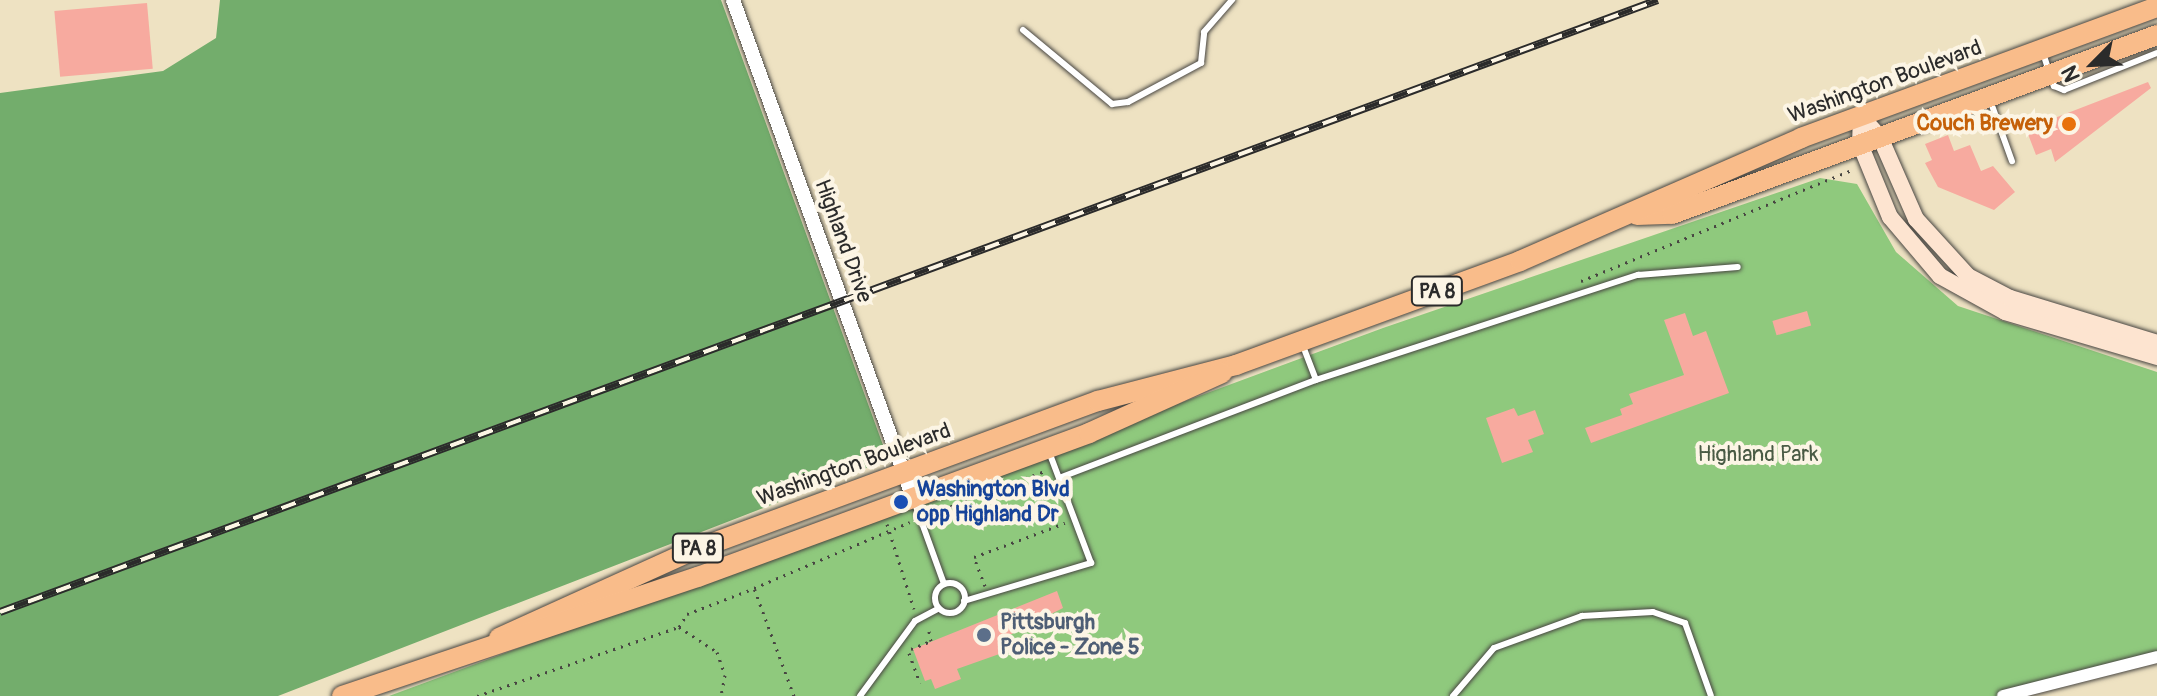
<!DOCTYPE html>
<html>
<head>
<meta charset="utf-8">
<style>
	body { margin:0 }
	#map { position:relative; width:2157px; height:696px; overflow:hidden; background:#eee2c2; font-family:Pangolin,sans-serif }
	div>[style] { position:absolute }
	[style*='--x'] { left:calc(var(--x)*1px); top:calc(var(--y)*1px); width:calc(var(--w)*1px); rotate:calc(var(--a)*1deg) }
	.green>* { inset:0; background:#8fc97d }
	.forest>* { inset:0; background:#73ad6c }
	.building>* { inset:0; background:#f7aa9f; transform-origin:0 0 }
	.path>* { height:3px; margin-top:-1.5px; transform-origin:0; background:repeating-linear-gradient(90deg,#484642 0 2px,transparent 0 8px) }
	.roads { filter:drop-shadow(0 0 2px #484642) drop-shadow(0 0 2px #484642) }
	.service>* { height:6px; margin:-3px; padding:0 3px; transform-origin:3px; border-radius:3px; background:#fff }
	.service>.ring { margin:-3px; padding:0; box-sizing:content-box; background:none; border:6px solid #fff; border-radius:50% }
	.minor>* { height:12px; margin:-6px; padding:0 6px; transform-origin:6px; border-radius:6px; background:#fff }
	.tertiary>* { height:14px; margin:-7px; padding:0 7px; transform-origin:7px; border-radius:7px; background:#fff }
	.secondary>* { height:16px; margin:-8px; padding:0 8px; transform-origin:8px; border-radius:8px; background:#fde4d0 }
	.trunk>* { height:20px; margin:-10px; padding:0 10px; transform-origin:10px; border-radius:10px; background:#f9bc8a }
	.rail>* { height:8px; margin-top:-4px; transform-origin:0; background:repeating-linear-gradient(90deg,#fcf5e5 0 15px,#2b2b2b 0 30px); box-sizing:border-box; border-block:2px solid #2b2b2b }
	.dots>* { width:22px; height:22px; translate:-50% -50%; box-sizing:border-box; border:4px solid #fcf5e5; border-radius:50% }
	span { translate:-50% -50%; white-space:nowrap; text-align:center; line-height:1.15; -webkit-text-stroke:8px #fcf5e5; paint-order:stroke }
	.shield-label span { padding:2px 6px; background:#fcf5e5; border:2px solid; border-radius:6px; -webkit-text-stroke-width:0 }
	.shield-label { font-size:20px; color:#2b2b2b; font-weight:700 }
	.street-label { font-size:22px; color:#2b2b2b }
	.food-label { font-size:22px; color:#c56008; font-weight:700 }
	.right { translate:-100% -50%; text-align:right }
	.park-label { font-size:22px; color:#495a44 }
	.transit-label { font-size:22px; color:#164399; font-weight:700 }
	.left { translate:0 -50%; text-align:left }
	.service-label { font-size:22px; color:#4e5e75; font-weight:700 }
	.north { position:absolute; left:2053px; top:24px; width:80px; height:80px; -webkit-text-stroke:6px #fcf5e5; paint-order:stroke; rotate:246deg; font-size:22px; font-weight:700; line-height:32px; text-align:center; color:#2b2b2b }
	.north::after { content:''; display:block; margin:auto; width:28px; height:36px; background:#2b2b2b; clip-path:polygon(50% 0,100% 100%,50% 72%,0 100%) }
</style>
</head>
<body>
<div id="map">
	<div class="green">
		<div style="clip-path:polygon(1820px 178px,1857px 184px,1896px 252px,1958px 306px,2157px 372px,2157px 657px,2003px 696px,389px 696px,1383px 328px)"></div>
	</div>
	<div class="forest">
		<div style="clip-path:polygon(220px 0,721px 0,883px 445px,882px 462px,278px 696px,0 696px,0 93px,163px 71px,216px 38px)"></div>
	</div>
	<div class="building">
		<div style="left:147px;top:3px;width:66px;height:93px;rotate:85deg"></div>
		<div style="clip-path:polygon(2148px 82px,2151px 88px,2055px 162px,2051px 149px,2036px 155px,2026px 129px)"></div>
		<div style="clip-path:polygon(1948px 135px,1954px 151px,1970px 145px,1981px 171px,1993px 166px,2015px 192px,1994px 210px,1938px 187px,1925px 163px,1932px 160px,1925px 144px)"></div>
		<div style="left:1807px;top:311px;width:15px;height:36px;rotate:74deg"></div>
		<div style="clip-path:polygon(1685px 313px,1693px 336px,1706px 331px,1729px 393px,1591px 443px,1585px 428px,1622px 415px,1620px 409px,1633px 404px,1629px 394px,1684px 375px,1664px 320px)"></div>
		<div style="clip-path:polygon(1514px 408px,1518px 416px,1535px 410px,1544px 434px,1528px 440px,1533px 452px,1502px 463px,1486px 418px)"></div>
		<div style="clip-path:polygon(1057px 591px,1063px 608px,1000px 640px,1005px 652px,957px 669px,961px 679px,935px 689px,931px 679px,925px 681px,913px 649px)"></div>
	</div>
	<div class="path">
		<div style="--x:1581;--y:281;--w:295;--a:-22.3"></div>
		<div style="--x:928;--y:515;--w:125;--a:-20.6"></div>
		<div style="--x:887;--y:524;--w:89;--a:72.4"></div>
		<div style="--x:985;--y:586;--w:31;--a:-111"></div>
		<div style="--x:974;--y:557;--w:97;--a:-20.5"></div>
		<div style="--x:679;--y:627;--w:15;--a:-58"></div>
		<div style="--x:687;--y:614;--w:73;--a:-20.9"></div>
		<div style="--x:911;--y:649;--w:22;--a:-22"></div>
		<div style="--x:931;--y:641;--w:14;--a:-102"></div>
		<div style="--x:909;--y:653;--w:32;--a:70"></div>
		<div style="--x:477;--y:696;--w:213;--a:-18.9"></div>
		<div style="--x:679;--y:627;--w:45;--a:33.3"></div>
		<div style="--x:717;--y:652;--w:24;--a:71"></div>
		<div style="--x:725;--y:675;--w:21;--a:101"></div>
		<div style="--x:794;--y:696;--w:115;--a:-110.3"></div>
		<div style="--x:754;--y:588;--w:169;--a:-22.9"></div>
	</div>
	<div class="roads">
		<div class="service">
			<div style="--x:1023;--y:30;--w:116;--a:39.7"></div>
			<div style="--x:1112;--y:104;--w:16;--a:-7"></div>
			<div style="--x:1128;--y:102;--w:83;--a:-28.1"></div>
			<div style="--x:1201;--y:63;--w:31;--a:-84"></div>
			<div style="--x:1204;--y:32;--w:43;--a:-48.8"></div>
			<div style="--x:2043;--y:53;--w:35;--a:72"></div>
			<div style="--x:2054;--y:86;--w:11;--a:22"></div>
			<div style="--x:2064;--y:90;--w:100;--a:-21.7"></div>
			<div style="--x:1990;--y:100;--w:65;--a:70.2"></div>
			<div style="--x:1303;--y:346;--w:36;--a:69"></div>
			<div style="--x:1059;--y:478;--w:275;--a:-20.9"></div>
			<div style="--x:1316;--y:380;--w:339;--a:-18.1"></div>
			<div style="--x:1638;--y:275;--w:100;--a:-4.6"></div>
			<div style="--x:914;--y:501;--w:88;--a:70.1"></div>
			<div class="ring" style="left:935px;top:583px;width:24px;height:24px"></div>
			<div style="--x:964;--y:601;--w:133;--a:-16.7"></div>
			<div style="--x:1091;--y:563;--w:119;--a:-110.7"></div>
			<div style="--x:860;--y:696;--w:93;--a:-53.7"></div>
			<div style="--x:915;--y:621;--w:27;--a:-28"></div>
			<div style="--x:1453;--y:696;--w:63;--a:-49.5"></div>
			<div style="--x:1494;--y:648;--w:94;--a:-20"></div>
			<div style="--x:1582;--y:616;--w:71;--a:-3.2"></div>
			<div style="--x:1653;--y:612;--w:34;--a:19"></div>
			<div style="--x:1685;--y:623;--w:77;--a:70.4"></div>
		</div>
		<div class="minor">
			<div style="--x:2003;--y:696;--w:159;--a:-14.2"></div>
		</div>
		<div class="tertiary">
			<div style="--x:733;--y:0;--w:530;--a:70.13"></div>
		</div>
		<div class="secondary">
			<div style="--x:1861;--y:116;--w:28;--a:92"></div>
			<div style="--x:1860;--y:144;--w:79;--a:67.7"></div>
			<div style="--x:1890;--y:217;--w:77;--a:49.7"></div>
			<div style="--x:1940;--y:276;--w:74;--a:29"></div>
			<div style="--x:2005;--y:312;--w:159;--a:16.5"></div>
			<div style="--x:1861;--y:116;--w:28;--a:48"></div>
			<div style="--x:1880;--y:137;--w:90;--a:66.3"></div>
			<div style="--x:1916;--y:219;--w:77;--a:47.6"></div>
			<div style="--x:1968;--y:276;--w:47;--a:27.6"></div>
			<div style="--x:2010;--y:298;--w:154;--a:17"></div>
		</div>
		<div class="trunk">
			<div style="--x:1637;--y:215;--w:35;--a:-2"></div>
			<div style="--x:1672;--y:214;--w:517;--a:-20.26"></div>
			<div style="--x:499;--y:638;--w:209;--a:-24.4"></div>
			<div style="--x:689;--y:552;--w:436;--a:-20.3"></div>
			<div style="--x:1098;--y:401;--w:143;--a:-14.6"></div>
			<div style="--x:1236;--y:365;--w:302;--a:-20.1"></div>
			<div style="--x:1520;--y:261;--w:307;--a:-23.6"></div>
			<div style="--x:1801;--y:138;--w:379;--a:-20.2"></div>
			<div style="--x:342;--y:696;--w:375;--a:-18.5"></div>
			<div style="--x:698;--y:577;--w:417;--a:-20.2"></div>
			<div style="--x:1089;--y:433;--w:146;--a:-24.3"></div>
		</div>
	</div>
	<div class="rail">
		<div style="--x:0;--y:612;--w:1767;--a:-20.26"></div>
	</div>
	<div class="dots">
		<div style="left:2069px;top:124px;background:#e8710a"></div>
		<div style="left:901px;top:502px;background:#1a4fb4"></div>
		<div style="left:984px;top:635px;background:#5c6f8a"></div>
	</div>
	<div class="shield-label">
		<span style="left:1437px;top:291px">PA 8</span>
		<span style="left:698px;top:548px">PA 8</span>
	</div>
	<div class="street-label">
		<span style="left:1885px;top:82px;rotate:-20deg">Washington Boulevard</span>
		<span style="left:843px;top:241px;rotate:70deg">Highland Drive</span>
		<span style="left:854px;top:465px;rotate:-20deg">Washington Boulevard</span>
	</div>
	<div class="food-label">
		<span class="right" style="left:2053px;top:124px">Couch Brewery</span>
	</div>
	<div class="park-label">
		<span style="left:1758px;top:455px">Highland Park</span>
	</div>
	<div class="transit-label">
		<span class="left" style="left:917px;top:502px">Washington Blvd<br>opp Highland Dr</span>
	</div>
	<div class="service-label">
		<span class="left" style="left:1000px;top:635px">Pittsburgh<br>Police - Zone 5</span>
	</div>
	<div class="north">N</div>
</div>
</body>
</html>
